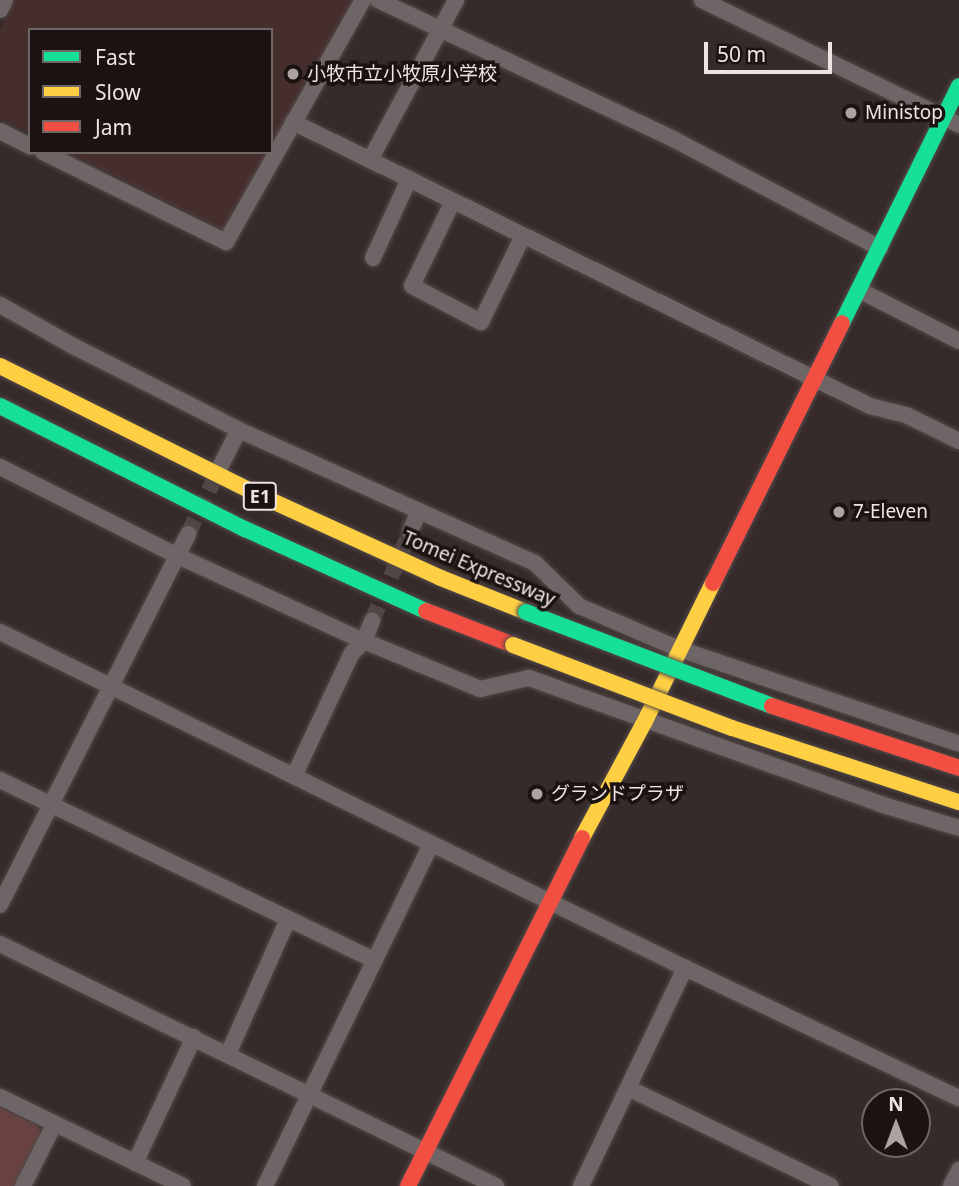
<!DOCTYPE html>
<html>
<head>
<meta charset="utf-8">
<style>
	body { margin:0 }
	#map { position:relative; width:959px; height:1186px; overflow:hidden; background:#362b2a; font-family:"Noto Sans","Noto Sans JP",sans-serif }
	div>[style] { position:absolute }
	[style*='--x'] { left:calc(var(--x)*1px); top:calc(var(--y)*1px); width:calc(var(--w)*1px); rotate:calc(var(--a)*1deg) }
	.built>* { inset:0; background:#462e2d }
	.green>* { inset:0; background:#694241 }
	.street-tunnel>* { height:16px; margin-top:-8px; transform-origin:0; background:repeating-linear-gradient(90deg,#524746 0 16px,transparent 0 24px) }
	.roads { filter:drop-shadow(0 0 2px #534a49) drop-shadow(0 0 2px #534a49) }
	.street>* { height:16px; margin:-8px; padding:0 8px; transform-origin:8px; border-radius:8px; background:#6e6666 }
	.fast>* { height:16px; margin:-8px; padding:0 8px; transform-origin:8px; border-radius:8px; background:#16e098 }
	.slow>* { height:16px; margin:-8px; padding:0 8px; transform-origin:8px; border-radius:8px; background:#ffcf43 }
	.jam>* { height:16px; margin:-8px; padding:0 8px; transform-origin:8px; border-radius:8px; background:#f24e42 }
	.bridges { filter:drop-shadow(0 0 2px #534a49) drop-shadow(0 0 2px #534a49) }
	.fast-bridge>* { height:16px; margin:-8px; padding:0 8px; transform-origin:8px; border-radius:8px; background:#16e098 }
	.slow-bridge>* { height:16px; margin:-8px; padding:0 8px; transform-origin:8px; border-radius:8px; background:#ffcf43 }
	.jam-bridge>* { height:16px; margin:-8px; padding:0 8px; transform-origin:8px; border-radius:8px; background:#f24e42 }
	.dots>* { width:19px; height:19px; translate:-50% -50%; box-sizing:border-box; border:4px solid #1b1212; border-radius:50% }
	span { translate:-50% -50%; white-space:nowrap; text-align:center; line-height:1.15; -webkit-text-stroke:7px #1b1212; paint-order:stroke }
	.shield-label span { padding:2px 5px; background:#1b1212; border:2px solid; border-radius:5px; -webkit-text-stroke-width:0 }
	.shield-label { font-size:18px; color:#f0e3e3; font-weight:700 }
	.poi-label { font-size:19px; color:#f0e3e3 }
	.left { translate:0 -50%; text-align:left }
	.street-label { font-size:19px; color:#f0e3e3 }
	.legend { position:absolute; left:28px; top:28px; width:245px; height:126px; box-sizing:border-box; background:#1b1212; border:2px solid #706666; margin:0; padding:9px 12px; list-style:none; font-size:21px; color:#f0e3e3 }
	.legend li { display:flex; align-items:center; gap:14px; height:35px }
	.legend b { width:35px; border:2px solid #706666 }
	.north { position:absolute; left:861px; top:1088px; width:70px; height:70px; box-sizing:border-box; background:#1b1212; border:2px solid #706666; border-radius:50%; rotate:0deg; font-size:19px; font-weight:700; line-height:28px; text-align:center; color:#f0e3e3 }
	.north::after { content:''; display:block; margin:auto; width:24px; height:32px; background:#afa3a2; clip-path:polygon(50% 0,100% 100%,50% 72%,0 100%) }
	.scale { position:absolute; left:704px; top:42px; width:128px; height:32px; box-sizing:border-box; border:4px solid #f0e3e3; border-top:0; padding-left:9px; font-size:21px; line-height:24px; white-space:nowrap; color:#f0e3e3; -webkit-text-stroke:5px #1b1212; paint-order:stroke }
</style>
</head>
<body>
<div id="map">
	<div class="built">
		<div style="clip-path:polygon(15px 0,358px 0,271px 149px,271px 30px,30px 30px,30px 133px,0 118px,0 30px)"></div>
		<div style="clip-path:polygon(68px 152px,269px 152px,224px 230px)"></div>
	</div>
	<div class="green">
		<div style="clip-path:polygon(0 1107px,37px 1125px,41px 1132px,15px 1186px,0 1186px)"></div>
	</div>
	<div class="street-tunnel">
		<div style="--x:188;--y:534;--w:71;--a:-64.2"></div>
		<div style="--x:372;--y:621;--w:97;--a:-66.9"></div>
	</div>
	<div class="roads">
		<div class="street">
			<div style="--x:378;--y:0;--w:328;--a:25.2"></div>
			<div style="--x:675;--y:140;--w:232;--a:27.8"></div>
			<div style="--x:702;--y:0;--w:286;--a:25.9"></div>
			<div style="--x:0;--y:10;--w:11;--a:-63"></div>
			<div style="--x:293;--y:122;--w:643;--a:26.21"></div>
			<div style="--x:870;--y:406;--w:37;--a:14"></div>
			<div style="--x:906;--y:415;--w:59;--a:26.1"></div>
			<div style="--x:0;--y:131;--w:34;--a:27"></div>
			<div style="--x:43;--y:152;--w:204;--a:26.2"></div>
			<div style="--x:226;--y:242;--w:278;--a:-60.5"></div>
			<div style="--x:370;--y:160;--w:182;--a:-61.7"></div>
			<div style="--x:453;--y:201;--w:94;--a:115.8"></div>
			<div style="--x:412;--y:286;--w:78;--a:27.6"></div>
			<div style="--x:481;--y:322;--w:96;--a:-64"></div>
			<div style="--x:373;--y:258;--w:87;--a:-65.5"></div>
			<div style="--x:859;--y:290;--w:112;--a:27"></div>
			<div style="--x:0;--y:305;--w:84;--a:29.3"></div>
			<div style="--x:73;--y:346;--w:186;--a:26.8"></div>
			<div style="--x:239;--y:430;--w:325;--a:24.2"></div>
			<div style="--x:535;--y:563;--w:62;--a:44.3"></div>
			<div style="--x:579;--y:606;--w:109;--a:23.3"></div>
			<div style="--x:679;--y:649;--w:296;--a:18.7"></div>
			<div style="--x:221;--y:465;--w:39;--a:-63"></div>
			<div style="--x:0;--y:467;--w:199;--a:26.6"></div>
			<div style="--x:178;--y:556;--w:205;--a:24.6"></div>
			<div style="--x:364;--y:641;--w:126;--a:22.5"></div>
			<div style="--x:480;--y:689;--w:50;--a:-12.7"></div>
			<div style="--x:529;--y:678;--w:373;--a:19.7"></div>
			<div style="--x:880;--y:804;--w:83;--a:16.9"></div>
			<div style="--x:410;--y:532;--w:23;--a:-67"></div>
			<div style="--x:0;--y:632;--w:763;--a:26.13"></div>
			<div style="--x:685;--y:968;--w:303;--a:25.4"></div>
			<div style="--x:294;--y:776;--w:136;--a:-64.8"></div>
			<div style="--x:352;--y:653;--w:17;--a:-45"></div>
			<div style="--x:364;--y:641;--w:22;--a:-68"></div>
			<div style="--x:0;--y:780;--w:415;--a:25.7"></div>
			<div style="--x:0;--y:905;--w:416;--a:-63.1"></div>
			<div style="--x:0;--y:944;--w:552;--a:26.01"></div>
			<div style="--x:228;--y:1054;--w:148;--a:-66"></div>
			<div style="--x:628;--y:1088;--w:225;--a:25.8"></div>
			<div style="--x:0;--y:1097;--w:203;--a:25.9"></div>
			<div style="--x:135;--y:1163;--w:139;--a:-64.9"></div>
			<div style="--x:23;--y:1186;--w:68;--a:-63.1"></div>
			<div style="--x:265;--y:1186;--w:380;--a:-64.1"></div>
			<div style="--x:581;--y:1186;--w:242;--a:-64.5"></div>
			<div style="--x:951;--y:1186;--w:18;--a:-63"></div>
		</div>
		<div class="fast">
			<div style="--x:842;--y:323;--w:264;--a:-63.7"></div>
			<div style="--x:0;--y:406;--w:274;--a:26.7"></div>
			<div style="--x:245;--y:529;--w:199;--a:24.4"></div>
		</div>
		<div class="slow">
			<div style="--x:0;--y:366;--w:289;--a:26.5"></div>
			<div style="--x:259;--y:495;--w:200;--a:24.5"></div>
			<div style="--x:441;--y:578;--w:92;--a:21.8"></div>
			<div style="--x:582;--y:838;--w:133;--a:-61.7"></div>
			<div style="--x:645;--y:721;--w:154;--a:-63.8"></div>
		</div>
		<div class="jam">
			<div style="--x:713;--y:583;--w:290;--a:-63.6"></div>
			<div style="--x:426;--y:611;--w:93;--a:21.3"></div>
			<div style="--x:408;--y:1186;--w:389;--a:-63.4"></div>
		</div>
	</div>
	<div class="bridges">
		<div class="fast-bridge">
			<div style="--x:526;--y:612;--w:263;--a:20.9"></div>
		</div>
		<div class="slow-bridge">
			<div style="--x:513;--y:645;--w:234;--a:20.8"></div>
			<div style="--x:732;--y:728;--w:239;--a:18.1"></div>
		</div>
		<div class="jam-bridge">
			<div style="--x:772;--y:706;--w:197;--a:18.3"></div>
		</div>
	</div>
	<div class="dots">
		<div style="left:293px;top:74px;background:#afa3a2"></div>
		<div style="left:851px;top:113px;background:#afa3a2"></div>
		<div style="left:839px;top:512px;background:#afa3a2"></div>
		<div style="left:537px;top:794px;background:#afa3a2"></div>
	</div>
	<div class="shield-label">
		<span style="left:260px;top:496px">E1</span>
	</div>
	<div class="poi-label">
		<span class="left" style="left:307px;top:74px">小牧市立小牧原小学校</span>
		<span class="left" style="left:865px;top:113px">Ministop</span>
		<span class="left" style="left:853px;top:512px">7-Eleven</span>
		<span class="left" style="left:551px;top:794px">グランドプラザ</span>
	</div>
	<div class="street-label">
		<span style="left:479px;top:569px;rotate:23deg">Tomei Expressway</span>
	</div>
	<ul class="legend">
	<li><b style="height:9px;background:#16e098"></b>Fast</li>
	<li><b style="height:9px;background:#ffcf43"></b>Slow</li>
	<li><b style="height:9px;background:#f24e42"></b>Jam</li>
	</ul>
	<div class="north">N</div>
	<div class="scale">50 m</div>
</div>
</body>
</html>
